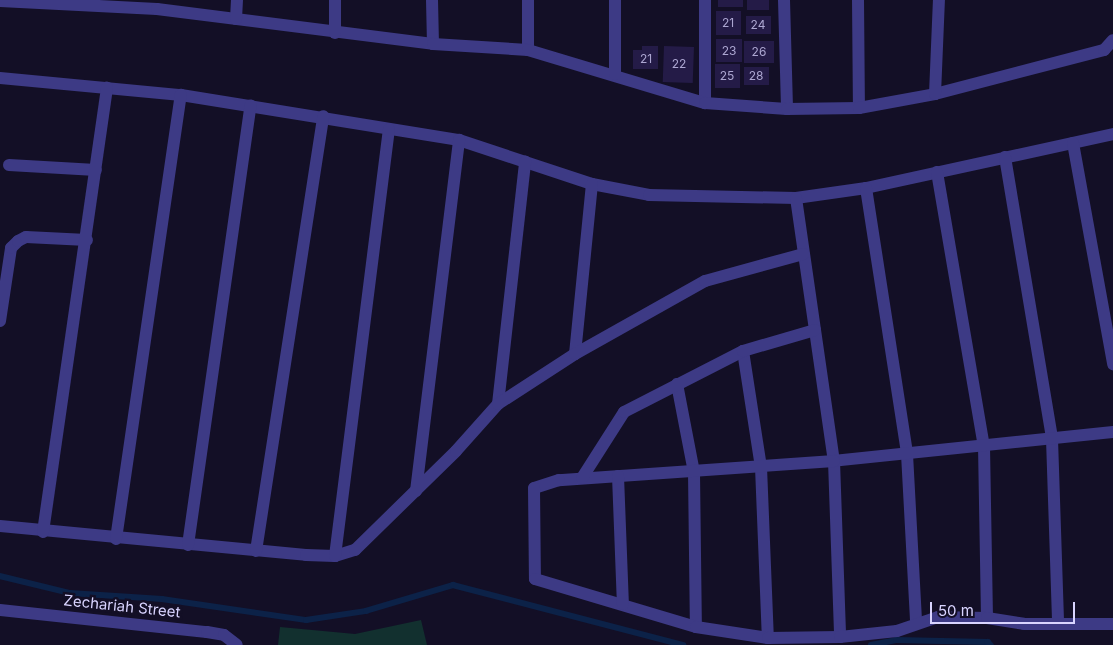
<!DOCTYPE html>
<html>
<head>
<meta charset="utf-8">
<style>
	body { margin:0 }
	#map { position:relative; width:1113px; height:645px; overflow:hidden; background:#130f26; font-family:Inter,sans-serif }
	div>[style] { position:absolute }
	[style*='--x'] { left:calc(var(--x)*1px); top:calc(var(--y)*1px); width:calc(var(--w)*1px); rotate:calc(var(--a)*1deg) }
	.green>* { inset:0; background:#12302f }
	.stream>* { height:5.5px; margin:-2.75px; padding:0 2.75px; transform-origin:2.75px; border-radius:2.75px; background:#0c2248 }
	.building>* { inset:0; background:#241b47; transform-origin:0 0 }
	.street>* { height:12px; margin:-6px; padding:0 6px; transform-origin:6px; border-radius:6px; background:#3d3a85 }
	span { translate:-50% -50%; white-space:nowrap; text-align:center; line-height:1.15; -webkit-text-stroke:5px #130f26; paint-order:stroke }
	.number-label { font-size:12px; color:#aca6d1 }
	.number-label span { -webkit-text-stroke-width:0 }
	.street-label { font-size:15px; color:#d9d4ff }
	.scale { position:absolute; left:930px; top:602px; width:145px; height:22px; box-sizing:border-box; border:2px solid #d9d4ff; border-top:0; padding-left:6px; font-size:15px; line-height:18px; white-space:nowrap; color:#d9d4ff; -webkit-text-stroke:4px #130f26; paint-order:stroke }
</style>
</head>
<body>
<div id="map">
	<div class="green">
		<div style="clip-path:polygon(421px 620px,427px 645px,278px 645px,280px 627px,355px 634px)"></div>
	</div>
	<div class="stream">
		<div style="--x:0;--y:576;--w:72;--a:13.7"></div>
		<div style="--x:70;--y:593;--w:92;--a:3.7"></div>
		<div style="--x:162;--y:599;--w:146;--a:8.3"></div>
		<div style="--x:306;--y:620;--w:61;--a:-8.5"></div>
		<div style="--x:366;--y:611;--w:91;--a:-16.6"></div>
		<div style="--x:453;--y:585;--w:238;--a:14.6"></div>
		<div style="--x:871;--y:645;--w:25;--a:-11"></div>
		<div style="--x:896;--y:640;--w:92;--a:1.2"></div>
		<div style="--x:988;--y:642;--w:4;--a:45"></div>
	</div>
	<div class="building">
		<div style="left:718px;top:0;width:25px;height:7px"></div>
		<div style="left:747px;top:0;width:22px;height:10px"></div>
		<div style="left:716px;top:11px;width:25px;height:24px"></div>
		<div style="left:746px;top:16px;width:25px;height:18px"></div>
		<div style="left:716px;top:39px;width:26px;height:23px"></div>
		<div style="left:744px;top:41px;width:30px;height:22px"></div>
		<div style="clip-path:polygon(642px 46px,658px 46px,658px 69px,633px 69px,633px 50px,642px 50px)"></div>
		<div style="left:664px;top:46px;width:30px;height:36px;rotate:2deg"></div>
		<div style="left:715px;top:64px;width:25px;height:24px"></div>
		<div style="left:744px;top:67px;width:25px;height:18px"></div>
	</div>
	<div class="street">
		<div style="--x:432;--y:0;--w:44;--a:88.7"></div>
		<div style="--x:528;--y:0;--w:50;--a:90"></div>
		<div style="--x:705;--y:0;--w:103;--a:90"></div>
		<div style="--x:784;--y:0;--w:109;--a:88.4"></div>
		<div style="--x:858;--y:0;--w:108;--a:89.5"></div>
		<div style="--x:0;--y:1;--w:157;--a:2.9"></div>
		<div style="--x:157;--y:9;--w:278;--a:7.2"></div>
		<div style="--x:433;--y:44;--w:95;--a:3.6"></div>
		<div style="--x:528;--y:50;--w:185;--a:16.7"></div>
		<div style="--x:705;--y:103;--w:82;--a:4.2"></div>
		<div style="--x:787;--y:109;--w:72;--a:-0.8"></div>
		<div style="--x:859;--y:108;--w:77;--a:-10.4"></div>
		<div style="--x:935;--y:94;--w:175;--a:-14.6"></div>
		<div style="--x:1104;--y:50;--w:13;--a:-48"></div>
		<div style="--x:236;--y:19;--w:19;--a:-87"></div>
		<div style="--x:335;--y:33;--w:33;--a:-90"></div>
		<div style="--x:615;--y:74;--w:74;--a:-90"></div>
		<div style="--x:0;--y:78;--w:182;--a:5.4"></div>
		<div style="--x:181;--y:95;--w:282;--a:9.2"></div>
		<div style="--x:459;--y:140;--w:140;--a:18.3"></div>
		<div style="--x:592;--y:184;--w:58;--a:10.9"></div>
		<div style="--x:649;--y:195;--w:147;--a:1.2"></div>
		<div style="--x:796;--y:198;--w:71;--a:-8.1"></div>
		<div style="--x:866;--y:188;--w:253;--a:-12.3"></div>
		<div style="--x:935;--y:94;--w:94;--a:-87.6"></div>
		<div style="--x:1073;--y:143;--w:225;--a:79.7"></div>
		<div style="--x:1005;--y:157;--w:286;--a:80.5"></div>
		<div style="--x:1052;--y:439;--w:185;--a:88.1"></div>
		<div style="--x:9;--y:165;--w:87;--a:3.3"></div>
		<div style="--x:937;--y:172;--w:278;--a:80.3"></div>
		<div style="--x:984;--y:446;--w:172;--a:89"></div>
		<div style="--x:866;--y:188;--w:269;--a:81.2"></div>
		<div style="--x:907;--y:454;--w:168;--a:86.9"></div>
		<div style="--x:796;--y:198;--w:266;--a:81.8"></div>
		<div style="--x:834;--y:461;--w:176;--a:88"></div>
		<div style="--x:0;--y:321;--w:74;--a:-81.4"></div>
		<div style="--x:11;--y:248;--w:10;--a:-45"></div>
		<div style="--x:18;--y:241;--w:9;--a:-27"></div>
		<div style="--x:26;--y:237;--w:61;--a:2.8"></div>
		<div style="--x:743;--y:351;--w:117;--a:81.2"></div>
		<div style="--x:761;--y:467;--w:171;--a:87.7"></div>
		<div style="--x:575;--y:354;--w:171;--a:-84.3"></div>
		<div style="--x:677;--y:384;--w:90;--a:79.1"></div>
		<div style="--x:694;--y:472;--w:155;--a:89.3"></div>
		<div style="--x:498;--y:404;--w:244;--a:-83.6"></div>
		<div style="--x:1113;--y:432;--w:281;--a:174.1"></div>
		<div style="--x:834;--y:461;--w:276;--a:176"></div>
		<div style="--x:559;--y:480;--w:26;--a:162"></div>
		<div style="--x:534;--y:488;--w:91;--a:89.4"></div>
		<div style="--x:535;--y:579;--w:168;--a:16.6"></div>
		<div style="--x:696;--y:627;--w:73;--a:8.7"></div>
		<div style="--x:768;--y:638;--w:72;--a:-0.8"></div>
		<div style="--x:840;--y:637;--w:57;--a:-6"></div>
		<div style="--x:897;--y:631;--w:43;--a:-18.9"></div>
		<div style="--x:938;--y:617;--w:49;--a:1.2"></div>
		<div style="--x:987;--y:618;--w:37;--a:9"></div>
		<div style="--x:1024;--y:624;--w:89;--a:0"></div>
		<div style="--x:618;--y:476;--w:128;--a:87.8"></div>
		<div style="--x:582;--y:478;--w:78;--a:-57.5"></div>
		<div style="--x:624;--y:412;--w:134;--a:-27.1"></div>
		<div style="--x:743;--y:351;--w:75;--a:-16.3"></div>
		<div style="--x:416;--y:491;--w:354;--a:-83"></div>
		<div style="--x:0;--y:526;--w:307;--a:5.4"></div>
		<div style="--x:306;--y:555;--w:29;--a:2"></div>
		<div style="--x:335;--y:556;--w:21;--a:-17"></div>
		<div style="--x:355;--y:550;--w:141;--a:-44.4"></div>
		<div style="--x:456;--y:451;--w:63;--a:-48.2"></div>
		<div style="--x:498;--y:404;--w:92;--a:-33"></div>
		<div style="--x:575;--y:354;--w:149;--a:-29.3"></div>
		<div style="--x:705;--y:281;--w:102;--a:-15.4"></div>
		<div style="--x:43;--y:532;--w:449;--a:-81.8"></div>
		<div style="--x:116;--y:539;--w:449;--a:-81.7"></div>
		<div style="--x:188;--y:545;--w:444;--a:-81.9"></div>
		<div style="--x:256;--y:551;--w:440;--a:-81.2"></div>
		<div style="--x:335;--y:556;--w:430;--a:-82.8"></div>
		<div style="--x:0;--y:610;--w:208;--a:6.1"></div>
		<div style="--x:207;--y:632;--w:17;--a:10"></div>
		<div style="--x:224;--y:635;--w:16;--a:38"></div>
	</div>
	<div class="number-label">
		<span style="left:728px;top:23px">21</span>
		<span style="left:758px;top:25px">24</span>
		<span style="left:729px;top:51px">23</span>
		<span style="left:759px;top:52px">26</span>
		<span style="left:646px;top:59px">21</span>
		<span style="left:679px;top:64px">22</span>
		<span style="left:727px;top:76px">25</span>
		<span style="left:756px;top:76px">28</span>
	</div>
	<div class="street-label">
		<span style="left:122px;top:606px;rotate:6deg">Zechariah Street</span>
	</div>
	<div class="scale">50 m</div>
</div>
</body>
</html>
